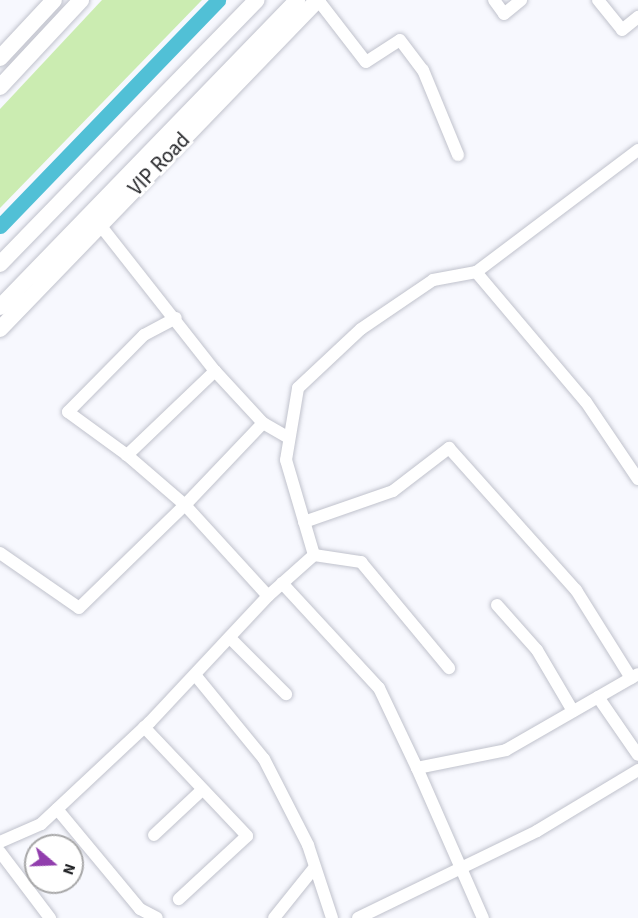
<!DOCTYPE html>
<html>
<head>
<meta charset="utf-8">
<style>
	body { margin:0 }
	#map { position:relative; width:638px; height:918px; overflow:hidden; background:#f7f8fe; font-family:"Source Sans 3",sans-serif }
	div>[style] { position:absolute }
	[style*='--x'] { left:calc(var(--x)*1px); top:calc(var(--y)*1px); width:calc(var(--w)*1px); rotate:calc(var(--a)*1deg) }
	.green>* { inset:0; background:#cbecb1 }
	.canal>* { height:15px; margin:-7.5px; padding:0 7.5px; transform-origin:7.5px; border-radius:7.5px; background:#51c0d6 }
	.roads { filter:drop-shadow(0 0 2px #c0c2cc) drop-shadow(0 0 2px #c0c2cc) }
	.street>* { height:12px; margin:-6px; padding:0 6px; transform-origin:6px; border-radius:6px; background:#fff }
	.secondary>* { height:16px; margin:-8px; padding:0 8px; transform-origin:8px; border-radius:8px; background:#fff }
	span { translate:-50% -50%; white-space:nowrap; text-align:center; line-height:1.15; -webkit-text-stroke:6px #fff; paint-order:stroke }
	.street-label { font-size:21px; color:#222326 }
	.north { position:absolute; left:24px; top:834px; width:60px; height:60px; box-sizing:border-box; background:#fff; border:2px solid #a7a7a8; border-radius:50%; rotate:109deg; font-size:16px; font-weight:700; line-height:24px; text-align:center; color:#222326 }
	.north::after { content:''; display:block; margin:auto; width:21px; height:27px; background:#913ead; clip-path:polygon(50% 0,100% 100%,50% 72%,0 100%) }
</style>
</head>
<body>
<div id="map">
	<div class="green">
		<div style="clip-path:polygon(102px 0,202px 0,0 208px,0 109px)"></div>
	</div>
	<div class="canal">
		<div style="--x:0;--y:226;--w:314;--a:-46"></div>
	</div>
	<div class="roads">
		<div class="street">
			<div style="--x:318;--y:0;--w:78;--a:52.3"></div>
			<div style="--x:366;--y:62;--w:40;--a:-32.9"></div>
			<div style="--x:400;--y:40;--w:38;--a:53"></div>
			<div style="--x:423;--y:70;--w:92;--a:67.6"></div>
			<div style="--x:494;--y:0;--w:17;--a:54"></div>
			<div style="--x:504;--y:14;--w:22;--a:-39"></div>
			<div style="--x:598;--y:0;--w:38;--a:51"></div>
			<div style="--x:622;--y:30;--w:21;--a:-39"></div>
			<div style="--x:638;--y:150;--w:203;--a:143"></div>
			<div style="--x:476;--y:272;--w:170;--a:49.8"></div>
			<div style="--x:586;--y:402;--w:93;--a:56"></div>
			<div style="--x:100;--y:225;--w:186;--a:51.8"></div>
			<div style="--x:263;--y:423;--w:71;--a:-132.7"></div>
			<div style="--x:215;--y:371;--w:122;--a:136.3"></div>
			<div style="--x:127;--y:455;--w:77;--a:40.8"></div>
			<div style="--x:185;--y:505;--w:113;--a:-46.4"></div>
			<div style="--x:263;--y:423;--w:30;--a:30"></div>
			<div style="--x:127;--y:455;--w:73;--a:-143.9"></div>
			<div style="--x:68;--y:412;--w:108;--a:-45.4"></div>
			<div style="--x:144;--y:335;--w:36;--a:-28"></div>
			<div style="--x:304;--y:522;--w:94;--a:-19.2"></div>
			<div style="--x:393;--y:491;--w:71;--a:-37.5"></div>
			<div style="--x:449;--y:448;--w:191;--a:48.2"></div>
			<div style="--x:576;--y:590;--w:104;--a:58"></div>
			<div style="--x:0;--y:553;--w:96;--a:34.8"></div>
			<div style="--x:79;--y:608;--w:148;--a:-44.2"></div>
			<div style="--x:185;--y:505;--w:123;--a:47.6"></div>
			<div style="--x:314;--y:555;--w:48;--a:8.5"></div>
			<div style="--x:361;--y:562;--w:138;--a:50.3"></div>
			<div style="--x:282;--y:583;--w:143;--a:47.3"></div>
			<div style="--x:379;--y:688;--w:89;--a:64.6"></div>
			<div style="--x:417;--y:768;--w:91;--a:-11.4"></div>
			<div style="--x:506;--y:750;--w:152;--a:-29.9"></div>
			<div style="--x:497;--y:605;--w:60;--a:48.4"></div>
			<div style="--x:537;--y:650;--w:71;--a:59.5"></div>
			<div style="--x:231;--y:639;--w:78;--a:45"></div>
			<div style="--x:196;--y:676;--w:107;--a:50.7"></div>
			<div style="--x:264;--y:759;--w:97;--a:62.9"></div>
			<div style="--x:308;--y:845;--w:77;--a:71.8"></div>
			<div style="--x:598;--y:697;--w:70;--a:55.4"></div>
			<div style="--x:144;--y:727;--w:150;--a:46.6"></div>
			<div style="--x:247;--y:836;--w:93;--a:137.2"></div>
			<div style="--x:417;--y:768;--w:164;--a:66.3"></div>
			<div style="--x:57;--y:809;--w:130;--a:50.3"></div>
			<div style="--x:140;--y:909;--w:19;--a:28"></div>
			<div style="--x:154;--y:835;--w:66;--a:-43.2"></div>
			<div style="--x:0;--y:842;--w:45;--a:-23.7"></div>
			<div style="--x:41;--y:824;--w:149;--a:-43.1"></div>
			<div style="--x:150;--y:722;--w:173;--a:-46.9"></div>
			<div style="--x:268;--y:596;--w:62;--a:-41.7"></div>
			<div style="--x:314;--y:555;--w:99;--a:-106.4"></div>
			<div style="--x:286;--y:460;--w:73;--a:-80.5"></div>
			<div style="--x:298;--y:388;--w:86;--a:-43.1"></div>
			<div style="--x:361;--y:329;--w:87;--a:-34.2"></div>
			<div style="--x:433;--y:280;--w:44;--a:-10.5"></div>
			<div style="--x:0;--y:852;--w:83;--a:52.9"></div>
			<div style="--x:274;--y:918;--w:65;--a:-51.2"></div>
			<div style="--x:358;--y:918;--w:199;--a:-25.9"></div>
			<div style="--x:537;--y:831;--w:118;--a:-31.1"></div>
		</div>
		<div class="secondary">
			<div style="--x:0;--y:58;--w:79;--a:-47"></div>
			<div style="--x:0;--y:87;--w:119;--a:-47"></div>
			<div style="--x:0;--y:264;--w:368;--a:-45.8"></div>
			<div style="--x:0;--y:307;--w:427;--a:-45.9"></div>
			<div style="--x:0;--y:329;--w:458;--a:-46"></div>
		</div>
	</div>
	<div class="street-label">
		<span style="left:159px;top:164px;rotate:-46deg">VIP Road</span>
	</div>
	<div class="north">N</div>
</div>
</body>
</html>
